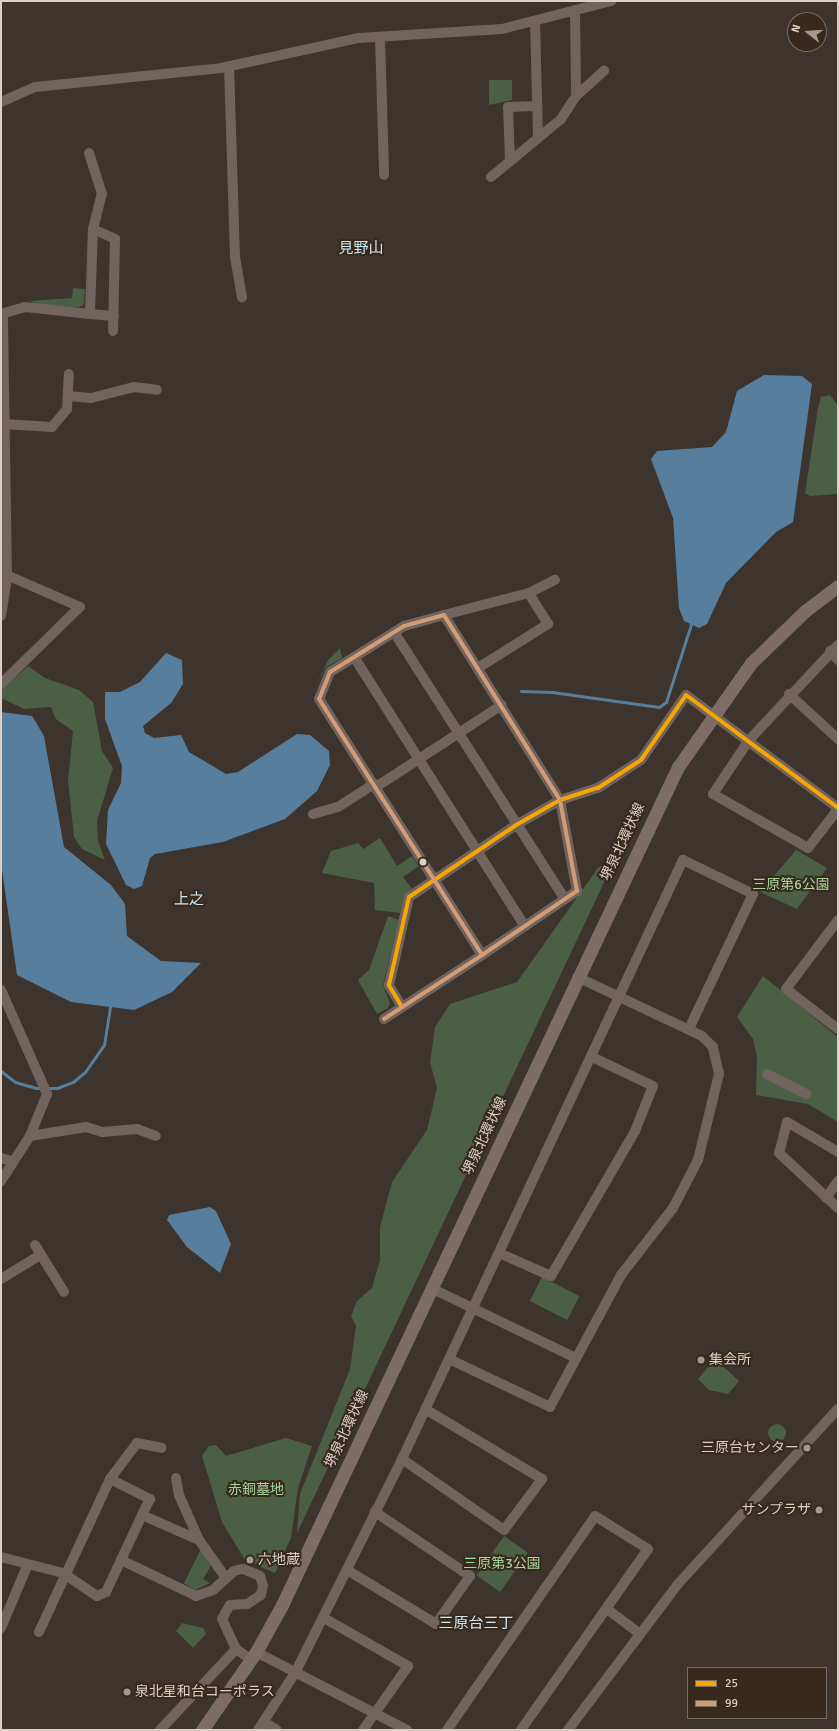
<!DOCTYPE html>
<html>
<head>
<meta charset="utf-8">
<style>
	body { margin:0 }
	#map { position:relative; width:839px; height:1731px; overflow:hidden; background:#3c342d; font-family:Signika,"Noto Sans JP",sans-serif }
	div>[style] { position:absolute }
	[style*='--x'] { left:calc(var(--x)*1px); top:calc(var(--y)*1px); width:calc(var(--w)*1px); rotate:calc(var(--a)*1deg) }
	.green>* { inset:0; background:#4b5f44; transform-origin:0 0 }
	.round { border-radius:50% }
	.water>* { inset:0; background:#577e9c }
	.stream>* { height:3px; margin:-1.5px; padding:0 1.5px; transform-origin:1.5px; border-radius:1.5px; background:#577e9c }
	.minor>* { height:10px; margin:-5px; padding:0 5px; transform-origin:5px; border-radius:5px; background:#71645e }
	.major>* { height:13px; margin:-6.5px; padding:0 6.5px; transform-origin:6.5px; border-radius:6.5px; background:#7e6d64 }
	.bus-1>* { height:4px; margin:-2px; padding:0 2px; transform-origin:2px; border-radius:2px; background:#f7a600 }
	.bus-2>* { height:4px; margin:-2px; padding:0 2px; transform-origin:2px; border-radius:2px; background:#d39c74 }
	.dots>* { width:11px; height:11px; translate:-50% -50%; box-sizing:border-box; border:2px solid #38291d; border-radius:50% }
	span { translate:-50% -50%; white-space:nowrap; text-align:center; line-height:1.15; -webkit-text-stroke:4px #38291d; paint-order:stroke }
	.street-label { font-size:14px; color:#dad0c8 }
	.park-label { font-size:14px; color:#a4d799 }
	.poi-label { font-size:14px; color:#dad0c8 }
	.left { translate:0 -50%; text-align:left }
	.right { translate:-100% -50%; text-align:right }
	.neighbourhood-label { font-size:15px; color:#c9e6f9 }
	.frame { position:absolute; inset:0; border:2px solid #dad0c8; pointer-events:none }
	.legend { position:absolute; left:687px; top:1667px; width:140px; height:52px; box-sizing:border-box; background:#38291d; border:1px solid #796c61; margin:0; padding:5px 7px; list-style:none; font-size:12px; color:#dad0c8 }
	.legend li { display:flex; align-items:center; gap:8px; height:20px }
	.legend b { width:20px; border:1px solid #796c61 }
	.north { position:absolute; left:787px; top:12px; width:40px; height:40px; box-sizing:border-box; background:#38291d; border:1px solid #796c61; border-radius:50%; rotate:287deg; font-size:11px; font-weight:700; line-height:16px; text-align:center; color:#dad0c8 }
	.north::after { content:''; display:block; margin:auto; width:14px; height:18px; background:#a39992; clip-path:polygon(50% 0,100% 100%,50% 72%,0 100%) }
</style>
</head>
<body>
<div id="map">
	<div class="green">
		<div style="clip-path:polygon(489px 80px,512px 80px,512px 100px,489px 105px)"></div>
		<div style="clip-path:polygon(73px 288px,85px 289px,84px 304px,80px 307px,50px 307px,29px 301px,72px 298px)"></div>
		<div style="clip-path:polygon(830px 395px,838px 406px,838px 494px,810px 496px,805px 493px,818px 408px,821px 397px)"></div>
		<div style="clip-path:polygon(340px 648px,342px 658px,325px 668px,311px 697px,328px 660px)"></div>
		<div style="clip-path:polygon(28px 666px,45px 678px,79px 690px,93px 702px,102px 751px,113px 768px,97px 821px,98px 841px,105px 860px,82px 849px,74px 837px,68px 781px,73px 731px,56px 719px,51px 707px,24px 709px,1px 698px,1px 690px)"></div>
		<div style="clip-path:polygon(380px 838px,397px 866px,412px 856px,419px 866px,403px 877px,412px 889px,406px 893px,400px 913px,375px 910px,374px 883px,322px 873px,331px 851px,358px 843px,363px 849px)"></div>
		<div style="clip-path:polygon(796px 850px,827px 868px,797px 909px,760px 892px)"></div>
		<div style="clip-path:polygon(617px 855px,297px 1533px,300px 1494px,350px 1369px,356px 1326px,351px 1316px,357px 1301px,372px 1288px,380px 1260px,380px 1227px,392px 1182px,427px 1130px,437px 1088px,430px 1062px,435px 1027px,450px 1004px,517px 982px,598px 868px)"></div>
		<div style="clip-path:polygon(388px 916px,399px 920px,383px 985px,390px 1003px,388px 1008px,377px 1014px,358px 980px,369px 970px)"></div>
		<div style="clip-path:polygon(763px 976px,838px 1037px,838px 1122px,808px 1104px,756px 1095px,757px 1057px,753px 1039px,737px 1017px)"></div>
		<div style="left:542px;top:1277px;width:42px;height:27px;rotate:27deg"></div>
		<div style="clip-path:polygon(715px 1359px,739px 1381px,728px 1394px,709px 1390px,698px 1379px)"></div>
		<div class="round" style="left:768px;top:1424px;width:18px;height:18px"></div>
		<div style="clip-path:polygon(286px 1438px,312px 1446px,298px 1488px,291px 1538px,275px 1573px,245px 1560px,222px 1522px,202px 1456px,209px 1446px,216px 1445px,226px 1456px)"></div>
		<div style="left:504px;top:1536px;width:29px;height:48px;rotate:35deg"></div>
		<div style="clip-path:polygon(201px 1549px,211px 1566px,203px 1579px,210px 1583px,195px 1590px,184px 1583px)"></div>
		<div style="clip-path:polygon(182px 1623px,203px 1628px,206px 1634px,193px 1648px,176px 1631px)"></div>
	</div>
	<div class="water">
		<div style="clip-path:polygon(764px 375px,802px 376px,812px 384px,793px 522px,776px 532px,726px 583px,707px 624px,699px 628px,684px 621px,679px 608px,673px 518px,651px 459px,657px 451px,712px 447px,726px 432px,737px 391px)"></div>
		<div style="clip-path:polygon(166px 653px,182px 660px,183px 684px,171px 703px,143px 726px,145px 733px,154px 738px,181px 735px,189px 752px,226px 774px,238px 772px,297px 734px,310px 735px,329px 751px,330px 765px,317px 791px,285px 819px,223px 842px,155px 854px,150px 858px,142px 886px,134px 889px,126px 885px,106px 844px,108px 810px,121px 783px,122px 766px,105px 719px,105px 692px,120px 692px,140px 682px)"></div>
		<div style="clip-path:polygon(1px 712px,32px 716px,44px 736px,64px 847px,111px 885px,125px 904px,127px 936px,161px 961px,201px 963px,172px 992px,134px 1010px,71px 1002px,17px 975px,1px 863px)"></div>
		<div style="clip-path:polygon(210px 1207px,216px 1211px,231px 1244px,220px 1273px,187px 1247px,167px 1220px,169px 1215px)"></div>
	</div>
	<div class="stream">
		<div style="--x:521;--y:691;--w:31;--a:2"></div>
		<div style="--x:552;--y:692;--w:108;--a:8"></div>
		<div style="--x:659;--y:707;--w:9;--a:-36"></div>
		<div style="--x:666;--y:702;--w:82;--a:-72.2"></div>
		<div style="--x:1;--y:1071;--w:18;--a:38"></div>
		<div style="--x:15;--y:1082;--w:22;--a:16"></div>
		<div style="--x:36;--y:1088;--w:21;--a:0"></div>
		<div style="--x:57;--y:1088;--w:17;--a:-21"></div>
		<div style="--x:73;--y:1082;--w:16;--a:-40"></div>
		<div style="--x:85;--y:1072;--w:33;--a:-55"></div>
		<div style="--x:104;--y:1045;--w:39;--a:-81"></div>
	</div>
	<div class="minor">
		<div style="--x:575;--y:10;--w:86;--a:89.3"></div>
		<div style="--x:535;--y:21;--w:116;--a:88.5"></div>
		<div style="--x:380;--y:37;--w:138;--a:88.3"></div>
		<div style="--x:229;--y:66;--w:191;--a:88.2"></div>
		<div style="--x:235;--y:257;--w:41;--a:80.1"></div>
		<div style="--x:1;--y:102;--w:37;--a:-24"></div>
		<div style="--x:35;--y:87;--w:187;--a:-5.8"></div>
		<div style="--x:221;--y:68;--w:141;--a:-12.3"></div>
		<div style="--x:359;--y:38;--w:143;--a:-3.6"></div>
		<div style="--x:502;--y:29;--w:113;--a:-14.4"></div>
		<div style="--x:510;--y:161;--w:54;--a:-92.1"></div>
		<div style="--x:508;--y:107;--w:29;--a:-2"></div>
		<div style="--x:491;--y:177;--w:91;--a:-39.6"></div>
		<div style="--x:561;--y:119;--w:27;--a:-57"></div>
		<div style="--x:576;--y:96;--w:38;--a:-42"></div>
		<div style="--x:93;--y:229;--w:24;--a:24"></div>
		<div style="--x:115;--y:239;--w:92;--a:91.2"></div>
		<div style="--x:1;--y:314;--w:25;--a:-16"></div>
		<div style="--x:25;--y:307;--w:65;--a:6.1"></div>
		<div style="--x:90;--y:314;--w:85;--a:-88"></div>
		<div style="--x:93;--y:229;--w:36;--a:-76"></div>
		<div style="--x:102;--y:194;--w:43;--a:-107.6"></div>
		<div style="--x:90;--y:314;--w:24;--a:5"></div>
		<div style="--x:68;--y:396;--w:23;--a:5"></div>
		<div style="--x:91;--y:398;--w:44;--a:-14.3"></div>
		<div style="--x:134;--y:387;--w:23;--a:7"></div>
		<div style="--x:4;--y:424;--w:48;--a:3.6"></div>
		<div style="--x:52;--y:427;--w:23;--a:-50"></div>
		<div style="--x:67;--y:409;--w:35;--a:-87"></div>
		<div style="--x:444;--y:615;--w:88;--a:-14.5"></div>
		<div style="--x:529;--y:593;--w:29;--a:-27"></div>
		<div style="--x:1;--y:616;--w:39;--a:-81"></div>
		<div style="--x:7;--y:577;--w:263;--a:-90.9"></div>
		<div style="--x:394;--y:632;--w:317;--a:57.4"></div>
		<div style="--x:838;--y:645;--w:130;--a:133.1"></div>
		<div style="--x:749;--y:740;--w:65;--a:123.7"></div>
		<div style="--x:713;--y:794;--w:109;--a:29.6"></div>
		<div style="--x:808;--y:848;--w:49;--a:-52.4"></div>
		<div style="--x:830;--y:651;--w:12;--a:48"></div>
		<div style="--x:354;--y:657;--w:319;--a:57.6"></div>
		<div style="--x:478;--y:668;--w:83;--a:-32.2"></div>
		<div style="--x:548;--y:624;--w:36;--a:-122"></div>
		<div style="--x:1;--y:684;--w:110;--a:-44.3"></div>
		<div style="--x:80;--y:607;--w:85;--a:-156.4"></div>
		<div style="--x:789;--y:694;--w:67;--a:42.6"></div>
		<div style="--x:376;--y:787;--w:150;--a:-33.1"></div>
		<div style="--x:313;--y:814;--w:26;--a:-16"></div>
		<div style="--x:338;--y:807;--w:43;--a:-32.6"></div>
		<div style="--x:838;--y:920;--w:86;--a:127"></div>
		<div style="--x:786;--y:989;--w:66;--a:37.6"></div>
		<div style="--x:1;--y:990;--w:114;--a:66.1"></div>
		<div style="--x:47;--y:1094;--w:45;--a:112"></div>
		<div style="--x:30;--y:1136;--w:54;--a:122.8"></div>
		<div style="--x:402;--y:1007;--w:26;--a:-121"></div>
		<div style="--x:389;--y:985;--w:90;--a:-77.2"></div>
		<div style="--x:409;--y:897;--w:129;--a:-33.9"></div>
		<div style="--x:516;--y:825;--w:51;--a:-29.6"></div>
		<div style="--x:560;--y:800;--w:40;--a:-18"></div>
		<div style="--x:598;--y:788;--w:51;--a:-33.1"></div>
		<div style="--x:641;--y:760;--w:79;--a:-55.3"></div>
		<div style="--x:686;--y:695;--w:189;--a:36.6"></div>
		<div style="--x:384;--y:1019;--w:117;--a:-33.1"></div>
		<div style="--x:482;--y:955;--w:115;--a:-34"></div>
		<div style="--x:577;--y:891;--w:93;--a:-100.6"></div>
		<div style="--x:560;--y:800;--w:218;--a:-122.1"></div>
		<div style="--x:444;--y:615;--w:41;--a:164.6"></div>
		<div style="--x:404;--y:626;--w:87;--a:148.1"></div>
		<div style="--x:330;--y:672;--w:29;--a:112"></div>
		<div style="--x:319;--y:699;--w:303;--a:57.5"></div>
		<div style="--x:767;--y:1074;--w:44;--a:27.1"></div>
		<div style="--x:30;--y:1136;--w:57;--a:-9.1"></div>
		<div style="--x:86;--y:1127;--w:17;--a:17"></div>
		<div style="--x:102;--y:1132;--w:35;--a:-5"></div>
		<div style="--x:137;--y:1129;--w:20;--a:20"></div>
		<div style="--x:838;--y:1152;--w:59;--a:-149.5"></div>
		<div style="--x:787;--y:1122;--w:32;--a:104"></div>
		<div style="--x:779;--y:1153;--w:81;--a:43"></div>
		<div style="--x:1;--y:1158;--w:10;--a:17"></div>
		<div style="--x:826;--y:1198;--w:21;--a:-55"></div>
		<div style="--x:35;--y:1245;--w:55;--a:58.3"></div>
		<div style="--x:499;--y:1253;--w:57;--a:23.9"></div>
		<div style="--x:551;--y:1276;--w:168;--a:-59.9"></div>
		<div style="--x:635;--y:1131;--w:48;--a:-68.2"></div>
		<div style="--x:653;--y:1086;--w:68;--a:-154.6"></div>
		<div style="--x:1;--y:1279;--w:46;--a:-31.6"></div>
		<div style="--x:431;--y:1288;--w:161;--a:25.8"></div>
		<div style="--x:449;--y:1359;--w:112;--a:25.4"></div>
		<div style="--x:550;--y:1407;--w:150;--a:-61.7"></div>
		<div style="--x:621;--y:1275;--w:85;--a:-52.2"></div>
		<div style="--x:673;--y:1208;--w:54;--a:-62.5"></div>
		<div style="--x:698;--y:1160;--w:89;--a:-76.3"></div>
		<div style="--x:719;--y:1074;--w:28;--a:-103"></div>
		<div style="--x:713;--y:1047;--w:16;--a:-135"></div>
		<div style="--x:702;--y:1036;--w:138;--a:-154.7"></div>
		<div style="--x:402;--y:1459;--w:124;--a:34.8"></div>
		<div style="--x:504;--y:1530;--w:64;--a:-53.3"></div>
		<div style="--x:542;--y:1479;--w:136;--a:-149.1"></div>
		<div style="--x:176;--y:1478;--w:17;--a:80"></div>
		<div style="--x:179;--y:1495;--w:49;--a:66"></div>
		<div style="--x:199;--y:1540;--w:47;--a:54.6"></div>
		<div style="--x:110;--y:1479;--w:45;--a:26.6"></div>
		<div style="--x:150;--y:1499;--w:18;--a:117"></div>
		<div style="--x:142;--y:1515;--w:62;--a:23.7"></div>
		<div style="--x:1;--y:1557;--w:64;--a:14.5"></div>
		<div style="--x:63;--y:1573;--w:41;--a:34.1"></div>
		<div style="--x:97;--y:1596;--w:10;--a:-24"></div>
		<div style="--x:106;--y:1592;--w:85;--a:-64.9"></div>
		<div style="--x:121;--y:1560;--w:83;--a:25.6"></div>
		<div style="--x:196;--y:1596;--w:18;--a:-19"></div>
		<div style="--x:213;--y:1590;--w:28;--a:-42"></div>
		<div style="--x:234;--y:1571;--w:9;--a:-13"></div>
		<div style="--x:243;--y:1569;--w:18;--a:22"></div>
		<div style="--x:260;--y:1576;--w:10;--a:73"></div>
		<div style="--x:263;--y:1586;--w:9;--a:103"></div>
		<div style="--x:261;--y:1595;--w:17;--a:147"></div>
		<div style="--x:247;--y:1604;--w:17;--a:177"></div>
		<div style="--x:230;--y:1605;--w:16;--a:120"></div>
		<div style="--x:222;--y:1619;--w:33;--a:65"></div>
		<div style="--x:236;--y:1649;--w:19;--a:35"></div>
		<div style="--x:347;--y:1570;--w:104;--a:31.2"></div>
		<div style="--x:436;--y:1624;--w:59;--a:-54.7"></div>
		<div style="--x:470;--y:1576;--w:115;--a:-146"></div>
		<div style="--x:607;--y:1609;--w:39;--a:37"></div>
		<div style="--x:324;--y:1618;--w:97;--a:29.7"></div>
		<div style="--x:408;--y:1666;--w:78;--a:125.1"></div>
		<div style="--x:1;--y:1628;--w:67;--a:-67.2"></div>
		<div style="--x:39;--y:1632;--w:169;--a:-65.1"></div>
		<div style="--x:110;--y:1479;--w:45;--a:-53.1"></div>
		<div style="--x:137;--y:1443;--w:25;--a:11"></div>
		<div style="--x:256;--y:1652;--w:170;--a:27.3"></div>
		<div style="--x:264;--y:1722;--w:15;--a:32"></div>
		<div style="--x:160;--y:1730;--w:111;--a:-46.8"></div>
		<div style="--x:258;--y:1730;--w:68;--a:-57"></div>
		<div style="--x:295;--y:1673;--w:239;--a:-63.4"></div>
		<div style="--x:402;--y:1459;--w:662;--a:-64.87"></div>
		<div style="--x:683;--y:860;--w:78;--a:25.9"></div>
		<div style="--x:753;--y:894;--w:149;--a:115.4"></div>
		<div style="--x:447;--y:1730;--w:260;--a:-55.3"></div>
		<div style="--x:595;--y:1516;--w:62;--a:31.9"></div>
		<div style="--x:648;--y:1549;--w:221;--a:125.1"></div>
		<div style="--x:568;--y:1730;--w:183;--a:-53"></div>
		<div style="--x:678;--y:1584;--w:237;--a:-47.6"></div>
	</div>
	<div class="major">
		<div style="--x:202;--y:1730;--w:95;--a:-55.3"></div>
		<div style="--x:256;--y:1652;--w:54;--a:-61"></div>
		<div style="--x:282;--y:1605;--w:927;--a:-64.71"></div>
		<div style="--x:678;--y:767;--w:127;--a:-54.9"></div>
		<div style="--x:751;--y:663;--w:75;--a:-43.9"></div>
		<div style="--x:805;--y:611;--w:41;--a:-37.1"></div>
	</div>
	<div class="bus-1">
		<div style="--x:402;--y:1007;--w:26;--a:-121"></div>
		<div style="--x:389;--y:985;--w:90;--a:-77.2"></div>
		<div style="--x:409;--y:897;--w:129;--a:-33.9"></div>
		<div style="--x:516;--y:825;--w:51;--a:-29.6"></div>
		<div style="--x:560;--y:800;--w:40;--a:-18"></div>
		<div style="--x:598;--y:788;--w:51;--a:-33.1"></div>
		<div style="--x:641;--y:760;--w:79;--a:-55.3"></div>
		<div style="--x:686;--y:695;--w:189;--a:36.6"></div>
	</div>
	<div class="bus-2">
		<div style="--x:384;--y:1019;--w:117;--a:-33.1"></div>
		<div style="--x:482;--y:955;--w:115;--a:-34"></div>
		<div style="--x:577;--y:891;--w:93;--a:-100.6"></div>
		<div style="--x:560;--y:800;--w:218;--a:-122.1"></div>
		<div style="--x:444;--y:615;--w:41;--a:164.6"></div>
		<div style="--x:404;--y:626;--w:87;--a:148.1"></div>
		<div style="--x:330;--y:672;--w:29;--a:112"></div>
		<div style="--x:319;--y:699;--w:303;--a:57.5"></div>
	</div>
	<div class="dots">
		<div style="left:423px;top:862px;background:#dad0c8"></div>
		<div style="left:701px;top:1360px;background:#a39992"></div>
		<div style="left:807px;top:1448px;background:#a39992"></div>
		<div style="left:819px;top:1510px;background:#a39992"></div>
		<div style="left:250px;top:1560px;background:#a39992"></div>
		<div style="left:127px;top:1692px;background:#a39992"></div>
	</div>
	<div class="street-label">
		<span style="left:623px;top:842px;rotate:-65deg">堺泉北環状線</span>
		<span style="left:485px;top:1136px;rotate:-65deg">堺泉北環状線</span>
		<span style="left:347px;top:1429px;rotate:-65deg">堺泉北環状線</span>
	</div>
	<div class="park-label">
		<span style="left:791px;top:885px">三原第6公園</span>
		<span style="left:256px;top:1490px">赤銅墓地</span>
		<span style="left:502px;top:1564px">三原第3公園</span>
	</div>
	<div class="poi-label">
		<span class="left" style="left:709px;top:1360px">集会所</span>
		<span class="right" style="left:799px;top:1448px">三原台センター</span>
		<span class="right" style="left:811px;top:1510px">サンプラザ</span>
		<span class="left" style="left:258px;top:1560px">六地蔵</span>
		<span class="left" style="left:135px;top:1692px">泉北星和台コーポラス</span>
	</div>
	<div class="neighbourhood-label">
		<span style="left:361px;top:249px">見野山</span>
		<span style="left:189px;top:900px">上之</span>
		<span style="left:476px;top:1624px">三原台三丁</span>
	</div>
	<div class="frame"></div>
	<ul class="legend">
	<li><b style="height:5px;background:#f7a600"></b>25</li>
	<li><b style="height:5px;background:#d39c74"></b>99</li>
	</ul>
	<div class="north">N</div>
</div>
</body>
</html>
